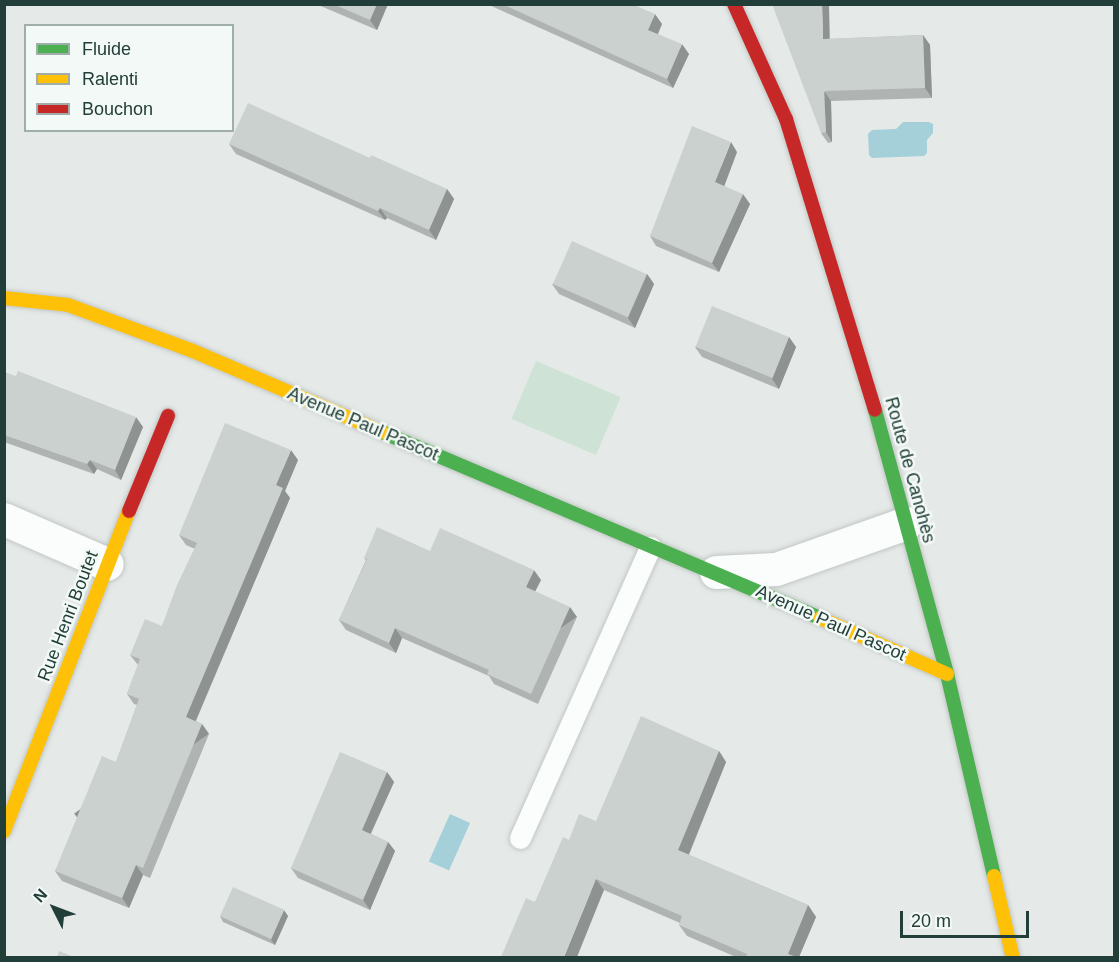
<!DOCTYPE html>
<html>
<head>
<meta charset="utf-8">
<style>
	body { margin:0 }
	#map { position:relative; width:1119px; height:962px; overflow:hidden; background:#e5eae8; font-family:Helvetica,sans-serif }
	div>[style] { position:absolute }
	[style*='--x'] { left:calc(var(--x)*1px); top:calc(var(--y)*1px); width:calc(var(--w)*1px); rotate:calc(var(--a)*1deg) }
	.green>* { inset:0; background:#cee3d5; transform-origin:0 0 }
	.water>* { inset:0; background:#a5cfd9; transform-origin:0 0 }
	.roads { filter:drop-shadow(0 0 2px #c2c7c5) drop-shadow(0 0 2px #c2c7c5) }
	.lane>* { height:21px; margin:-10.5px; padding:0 10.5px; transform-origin:10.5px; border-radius:10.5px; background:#fbfcfc }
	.street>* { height:33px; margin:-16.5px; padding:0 16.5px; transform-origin:16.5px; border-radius:16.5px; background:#fbfcfc }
	.fast>* { height:14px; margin:-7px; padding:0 7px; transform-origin:7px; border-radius:7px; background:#4caf50 }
	.slow>* { height:14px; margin:-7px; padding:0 7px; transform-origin:7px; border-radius:7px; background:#ffc107 }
	.jam>* { height:14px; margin:-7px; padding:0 7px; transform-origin:7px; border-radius:7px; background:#c62828 }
	.wall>* { inset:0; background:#afb4b2 }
	.shaded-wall>* { inset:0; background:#8e9291; transform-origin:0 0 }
	.building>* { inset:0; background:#cbd1cf; transform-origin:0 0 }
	span { translate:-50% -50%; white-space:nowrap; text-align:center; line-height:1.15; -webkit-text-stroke:5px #f3f9f6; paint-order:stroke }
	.street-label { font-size:18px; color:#223e38 }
	.frame { position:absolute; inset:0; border:6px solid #223e38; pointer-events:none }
	.legend { position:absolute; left:24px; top:24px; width:210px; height:108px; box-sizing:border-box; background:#f3f9f6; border:2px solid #9faeaa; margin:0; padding:8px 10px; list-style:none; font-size:18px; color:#223e38 }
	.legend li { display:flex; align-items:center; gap:12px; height:30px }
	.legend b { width:30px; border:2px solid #9faeaa }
	.north { position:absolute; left:24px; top:878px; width:60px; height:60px; -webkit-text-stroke:4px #f3f9f6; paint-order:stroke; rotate:312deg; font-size:16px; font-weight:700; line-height:24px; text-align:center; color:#223e38 }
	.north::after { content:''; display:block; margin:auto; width:21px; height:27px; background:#223e38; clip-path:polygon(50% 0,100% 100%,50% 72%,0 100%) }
	.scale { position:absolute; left:900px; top:911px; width:129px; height:27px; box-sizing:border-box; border:3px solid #223e38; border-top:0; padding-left:8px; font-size:18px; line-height:21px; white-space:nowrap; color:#223e38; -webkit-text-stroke:4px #f3f9f6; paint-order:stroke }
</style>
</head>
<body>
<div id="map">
	<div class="green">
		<div style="left:536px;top:361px;width:92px;height:63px;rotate:23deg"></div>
	</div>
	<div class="water">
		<div style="clip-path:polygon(903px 122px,929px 122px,933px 124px,933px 133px,927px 140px,927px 153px,924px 156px,872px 158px,869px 155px,868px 134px,872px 130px,896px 129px)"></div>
		<div style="left:450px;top:814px;width:22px;height:52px;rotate:24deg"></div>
	</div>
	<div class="roads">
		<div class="lane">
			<div style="--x:520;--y:838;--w:319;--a:-65.9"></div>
		</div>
		<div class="street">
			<div style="--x:4;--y:519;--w:112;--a:23.6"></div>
			<div style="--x:716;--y:572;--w:60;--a:-2.9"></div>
			<div style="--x:776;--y:569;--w:138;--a:-19.5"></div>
		</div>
		<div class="fast">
			<div style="--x:875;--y:410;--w:274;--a:74.7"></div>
			<div style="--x:947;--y:674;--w:207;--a:76.9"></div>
			<div style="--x:382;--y:432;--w:476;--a:23"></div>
		</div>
		<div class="slow">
			<div style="--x:4;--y:298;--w:64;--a:6.2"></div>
			<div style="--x:68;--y:305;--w:133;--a:20.2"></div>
			<div style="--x:193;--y:351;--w:206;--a:23.2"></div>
			<div style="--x:820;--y:618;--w:139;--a:23.8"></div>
			<div style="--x:4;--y:831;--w:344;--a:-68.7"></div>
			<div style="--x:994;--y:876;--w:84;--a:77"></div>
		</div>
		<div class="jam">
			<div style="--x:734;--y:4;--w:126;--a:65.7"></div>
			<div style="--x:786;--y:119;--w:304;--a:73"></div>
			<div style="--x:129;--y:511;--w:103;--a:-67.7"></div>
		</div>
	</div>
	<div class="wall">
		<div style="clip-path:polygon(316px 4px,388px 4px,377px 30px)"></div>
		<div style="clip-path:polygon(487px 4px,632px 4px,662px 24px,658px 34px,689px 54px,673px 88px)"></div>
		<div style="clip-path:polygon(923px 35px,930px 45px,932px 98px,831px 101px,832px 142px,828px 143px,821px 133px,830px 39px)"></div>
		<div style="clip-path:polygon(229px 144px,370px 158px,447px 189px,454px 199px,436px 240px,387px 218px,385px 220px,236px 154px)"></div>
		<div style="clip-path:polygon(737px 152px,724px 186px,750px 204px,719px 272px,656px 246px,650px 236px)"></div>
		<div style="clip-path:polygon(647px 274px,654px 284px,635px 328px,559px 294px,552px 284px)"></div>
		<div style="clip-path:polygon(789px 337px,796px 347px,779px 389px,702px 357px,695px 347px)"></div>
		<div style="clip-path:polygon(4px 372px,143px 427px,121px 480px,97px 469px,94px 474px,4px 442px)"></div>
		<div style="clip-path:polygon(298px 460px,285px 491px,290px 498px,196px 721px,202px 724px,209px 734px,150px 878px,143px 875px,129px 908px,62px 881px,55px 871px,116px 762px,137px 705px,134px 704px,127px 694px,138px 665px,130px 655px,162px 626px,195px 549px,186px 545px,179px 535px)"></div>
		<div style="clip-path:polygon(430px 551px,541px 580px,535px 592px,577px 617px,538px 704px,494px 684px,489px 676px,402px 638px,396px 653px,346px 630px,339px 620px,366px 560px,364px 558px)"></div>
		<div style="clip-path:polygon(719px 751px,726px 762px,689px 855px,808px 905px,816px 917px,799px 957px,736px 957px,687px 936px,679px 925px,680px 923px,604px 890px,535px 902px,569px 840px,596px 821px)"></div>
		<div style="clip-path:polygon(387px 772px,394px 782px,371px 834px,388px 842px,395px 851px,370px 910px,298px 878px,291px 868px)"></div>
		<div style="clip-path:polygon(220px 916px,288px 916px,275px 945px,223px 922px)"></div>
	</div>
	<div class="shaded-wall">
		<div style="clip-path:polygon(377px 4px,388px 4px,377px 30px,370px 20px)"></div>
		<div style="clip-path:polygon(822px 4px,829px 4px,830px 49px,823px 39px)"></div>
		<div style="clip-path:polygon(655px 14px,662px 24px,655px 40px,648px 30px)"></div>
		<div style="clip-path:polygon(923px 35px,930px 45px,932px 98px,925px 88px)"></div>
		<div style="clip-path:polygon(682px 44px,689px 54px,673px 88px,667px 79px)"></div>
		<div style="clip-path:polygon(824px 91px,831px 101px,832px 142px,826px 132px)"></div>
		<div style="clip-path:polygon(731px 142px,737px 152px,722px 192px,715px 182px)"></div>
		<div style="clip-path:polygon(447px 189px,454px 199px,436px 240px,429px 230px)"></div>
		<div style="clip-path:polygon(743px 194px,750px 204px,719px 272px,712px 263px)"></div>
		<div style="clip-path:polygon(380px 208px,387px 218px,385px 220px,378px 211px)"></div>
		<div style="clip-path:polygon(647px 274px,654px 284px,635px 328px,628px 318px)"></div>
		<div style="clip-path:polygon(789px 337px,796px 347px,779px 389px,772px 379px)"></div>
		<div style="clip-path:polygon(136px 417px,143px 427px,121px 480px,115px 470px)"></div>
		<div style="clip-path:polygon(291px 450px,298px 460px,285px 491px,290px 498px,193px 727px,186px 717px,276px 485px)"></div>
		<div style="clip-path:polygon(90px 460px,97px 469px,94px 474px,87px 464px)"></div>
		<div style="clip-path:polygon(534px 570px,541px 580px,532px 597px,526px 587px)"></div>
		<div style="left:570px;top:607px;width:12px;height:95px;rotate:55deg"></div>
		<div style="clip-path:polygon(395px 628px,402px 638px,396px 653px,389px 643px)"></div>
		<div style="left:202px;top:724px;width:12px;height:156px;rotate:55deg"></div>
		<div style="clip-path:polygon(719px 751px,726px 762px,686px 861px,678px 850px)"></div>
		<div style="clip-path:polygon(387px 772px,394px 782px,368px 839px,362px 830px)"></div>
		<div style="clip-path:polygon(388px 842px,395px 851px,370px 910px,363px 900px)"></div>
		<div style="clip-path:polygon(136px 865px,143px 875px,129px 908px,122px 898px)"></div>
		<div style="clip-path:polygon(596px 879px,604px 890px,577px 957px,564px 957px)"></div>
		<div style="clip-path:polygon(808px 905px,816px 917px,799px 957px,791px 957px,788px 954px)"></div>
		<div style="clip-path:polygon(284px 910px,288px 916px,275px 945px,271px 940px)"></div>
	</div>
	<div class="building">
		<div style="clip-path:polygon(333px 4px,377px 4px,370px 20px)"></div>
		<div style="clip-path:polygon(502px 4px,632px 4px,655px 14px,648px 30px,682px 44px,667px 79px)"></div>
		<div style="clip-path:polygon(772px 4px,822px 4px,823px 39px,923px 35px,925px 88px,824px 91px,826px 132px,821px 133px)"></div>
		<div style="clip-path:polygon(248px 103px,370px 158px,371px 155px,447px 189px,429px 230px,380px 208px,378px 211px,229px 144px)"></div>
		<div style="clip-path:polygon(692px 126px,731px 142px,715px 182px,743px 194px,712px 263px,650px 236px)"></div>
		<div style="left:572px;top:241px;width:82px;height:47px;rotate:24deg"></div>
		<div style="left:712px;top:306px;width:83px;height:44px;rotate:22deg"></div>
		<div style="clip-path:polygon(18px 371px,136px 417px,115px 470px,90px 460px,87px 464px,4px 435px,4px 372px,16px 376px)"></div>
		<div style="clip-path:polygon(225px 423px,291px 450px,276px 485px,283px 488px,186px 717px,202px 724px,143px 868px,136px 865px,122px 898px,55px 871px,102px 756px,116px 762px,139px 699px,127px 694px,140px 659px,130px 655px,145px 619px,162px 626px,177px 585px,197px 543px,179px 535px)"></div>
		<div style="clip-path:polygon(377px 527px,430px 551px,440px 528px,534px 570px,526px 587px,570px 607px,531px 694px,487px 674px,489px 670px,395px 628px,389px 643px,339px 620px,367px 559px,364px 558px)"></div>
		<div style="clip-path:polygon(641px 716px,719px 751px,678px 850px,808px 905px,788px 954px,797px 957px,746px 957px,747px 954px,679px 925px,682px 916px,596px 879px,564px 957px,501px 957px,526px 898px,535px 902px,563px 837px,569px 840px,579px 814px,596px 821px)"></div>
		<div style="clip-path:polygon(340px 752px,387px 772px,362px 830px,388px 842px,363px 900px,291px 868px)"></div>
		<div style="left:233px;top:887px;width:56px;height:32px;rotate:24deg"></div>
		<div style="clip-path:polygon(59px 951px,74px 957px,57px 957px)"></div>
	</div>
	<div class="street-label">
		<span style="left:363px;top:424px;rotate:23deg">Avenue Paul Pascot</span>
		<span style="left:910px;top:470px;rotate:75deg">Route de Canohès</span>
		<span style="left:68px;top:616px;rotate:-69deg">Rue Henri Boutet</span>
		<span style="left:831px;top:623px;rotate:24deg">Avenue Paul Pascot</span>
	</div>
	<div class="frame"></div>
	<ul class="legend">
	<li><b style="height:8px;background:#4caf50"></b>Fluide</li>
	<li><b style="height:8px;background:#ffc107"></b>Ralenti</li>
	<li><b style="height:8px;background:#c62828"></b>Bouchon</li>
	</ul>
	<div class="north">N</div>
	<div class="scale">20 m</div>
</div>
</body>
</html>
